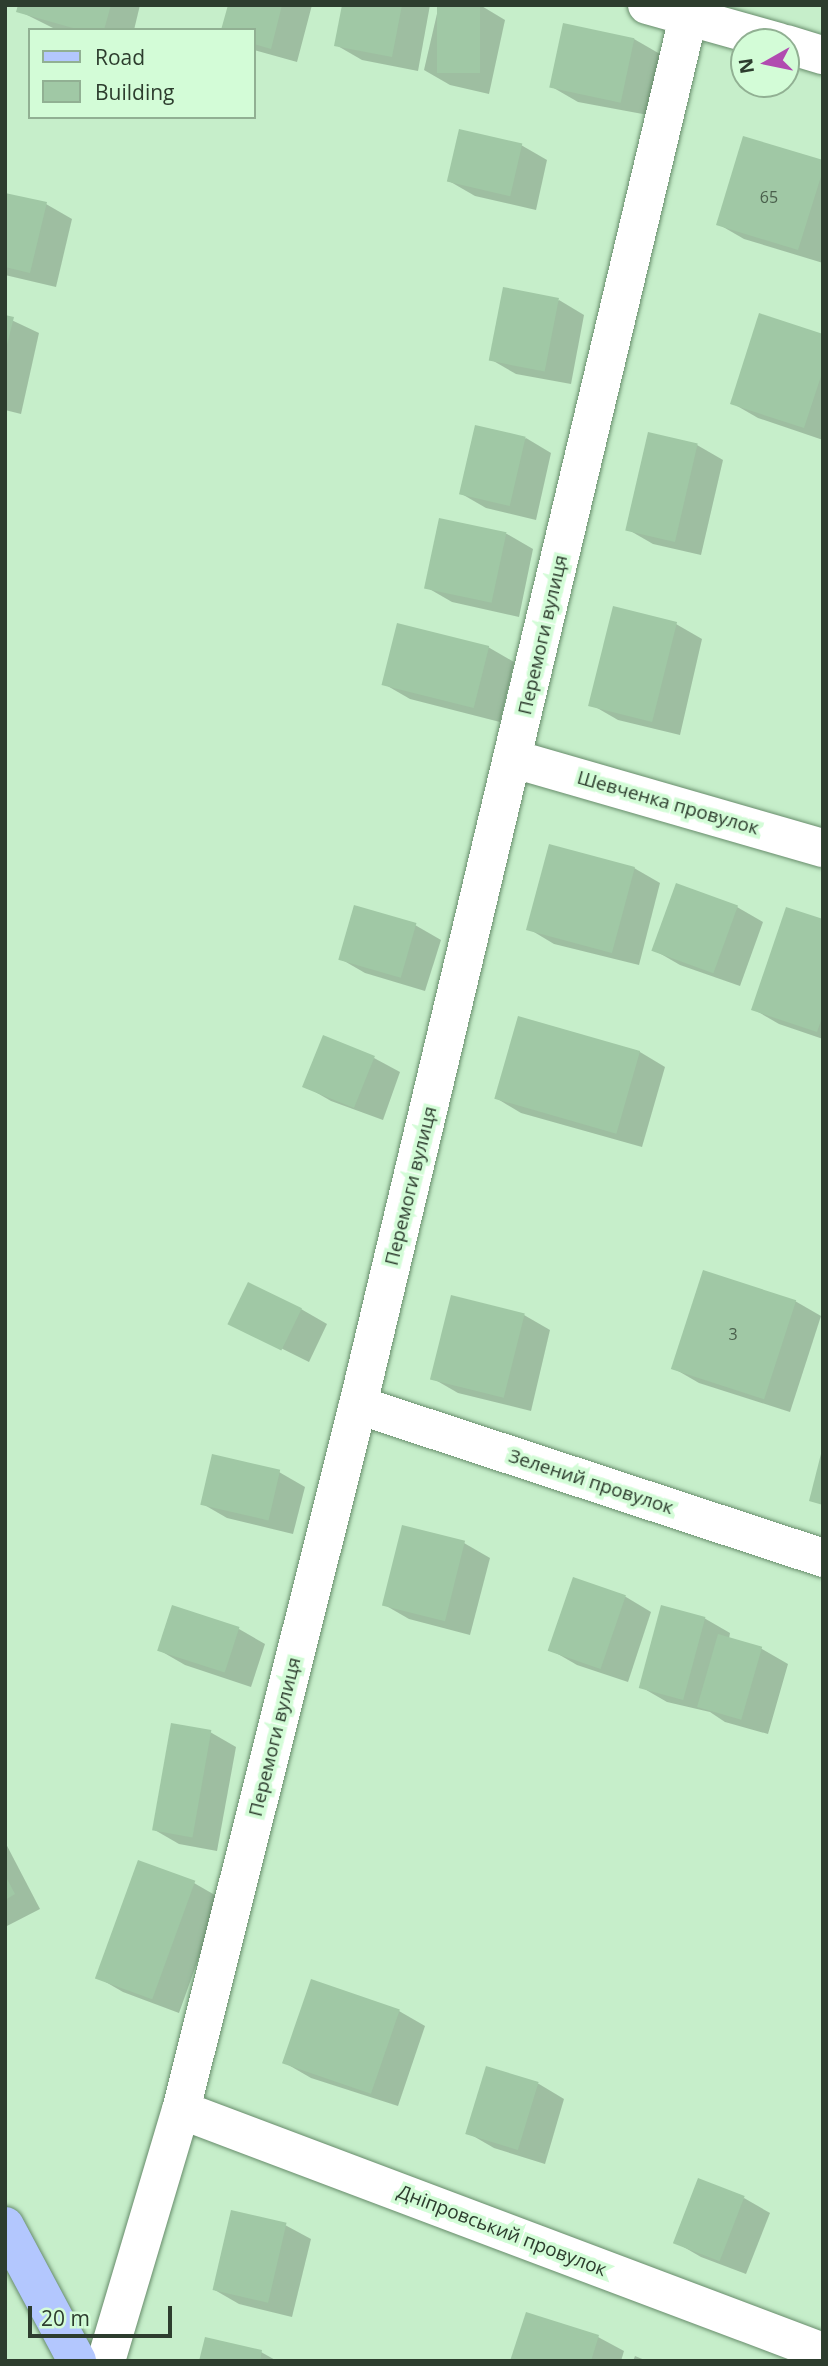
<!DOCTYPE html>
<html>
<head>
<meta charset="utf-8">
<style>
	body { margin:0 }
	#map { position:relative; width:828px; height:2366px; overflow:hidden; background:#c6eeca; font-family:"Open Sans",sans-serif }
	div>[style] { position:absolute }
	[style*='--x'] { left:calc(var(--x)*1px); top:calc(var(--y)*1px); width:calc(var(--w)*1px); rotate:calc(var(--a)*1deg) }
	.shadow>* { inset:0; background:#0003 }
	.building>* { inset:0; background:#a0c8a5; transform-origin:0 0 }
	.roads { filter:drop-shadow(0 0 2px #678c6b) drop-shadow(0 0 2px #678c6b) }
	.street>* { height:38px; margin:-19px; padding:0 19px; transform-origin:19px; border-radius:19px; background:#fff }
	.primary>* { height:38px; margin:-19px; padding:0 19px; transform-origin:19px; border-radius:19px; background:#b3c7fe }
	span { translate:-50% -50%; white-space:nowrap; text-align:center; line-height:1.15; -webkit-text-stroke:7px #d3fcd7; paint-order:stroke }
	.number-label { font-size:16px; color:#4a604c }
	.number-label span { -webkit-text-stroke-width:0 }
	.street-label { font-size:19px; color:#2d3d2e }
	.frame { position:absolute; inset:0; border:7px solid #2d3d2e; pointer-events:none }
	.legend { position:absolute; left:28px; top:28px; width:228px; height:91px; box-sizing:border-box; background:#d3fcd7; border:2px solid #91b093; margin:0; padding:9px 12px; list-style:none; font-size:21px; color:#2d3d2e }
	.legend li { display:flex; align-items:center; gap:14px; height:35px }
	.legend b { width:35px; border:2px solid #91b093 }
	.north { position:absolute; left:730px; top:28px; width:70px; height:70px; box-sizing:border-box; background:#d3fcd7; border:2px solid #91b093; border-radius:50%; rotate:261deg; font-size:19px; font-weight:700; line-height:28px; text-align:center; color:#2d3d2e }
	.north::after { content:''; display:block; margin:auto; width:24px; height:32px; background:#b14bb0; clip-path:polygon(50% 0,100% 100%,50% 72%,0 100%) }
	.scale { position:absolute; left:28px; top:2306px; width:144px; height:32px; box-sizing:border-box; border:4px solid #2d3d2e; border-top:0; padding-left:9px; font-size:21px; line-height:24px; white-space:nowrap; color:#2d3d2e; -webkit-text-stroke:5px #d3fcd7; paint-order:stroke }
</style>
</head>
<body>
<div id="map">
	<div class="shadow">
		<div style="clip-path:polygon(20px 5px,140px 5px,134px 30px,57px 30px,19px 11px)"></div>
		<div style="clip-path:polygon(229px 5px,312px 5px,297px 62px,254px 50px,254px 30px)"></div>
		<div style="clip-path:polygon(344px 5px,430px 5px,418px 71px,362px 60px,336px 45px)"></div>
		<div style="clip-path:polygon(439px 5px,480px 5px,505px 20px,489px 94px,450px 85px,424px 70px)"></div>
		<div style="clip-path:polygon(564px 25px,634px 39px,660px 54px,648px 115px,578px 102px,552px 87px)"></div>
		<div style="clip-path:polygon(521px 145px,547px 160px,536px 210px,475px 196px,449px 181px)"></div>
		<div style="clip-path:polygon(823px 162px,823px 263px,744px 239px,718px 224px)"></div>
		<div style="clip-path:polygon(5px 195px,46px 204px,72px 219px,56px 287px,5px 275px)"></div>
		<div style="clip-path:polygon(559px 300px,584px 315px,571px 384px,516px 374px,490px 359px)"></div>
		<div style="clip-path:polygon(5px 317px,39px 333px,21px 414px,5px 410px)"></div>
		<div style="clip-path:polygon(823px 335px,823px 440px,758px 418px,732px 403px)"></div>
		<div style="clip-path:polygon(526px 438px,551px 453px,536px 520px,486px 508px,460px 493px)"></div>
		<div style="clip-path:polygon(697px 445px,723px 460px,701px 555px,653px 544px,627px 529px)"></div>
		<div style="clip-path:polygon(440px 520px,507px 534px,533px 549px,519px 617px,452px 602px,426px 587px)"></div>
		<div style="clip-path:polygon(676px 624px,702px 639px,680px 735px,618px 720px,592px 705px)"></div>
		<div style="clip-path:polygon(488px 647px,514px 662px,500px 722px,410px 699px,384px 684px)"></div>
		<div style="clip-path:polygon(634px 868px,660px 883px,639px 965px,554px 944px,529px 929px)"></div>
		<div style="clip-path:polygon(737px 907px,763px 922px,740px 986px,680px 965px,654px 950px)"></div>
		<div style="clip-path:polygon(823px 921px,823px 1039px,779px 1024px,753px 1009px)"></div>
		<div style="clip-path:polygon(415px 925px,441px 940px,425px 991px,365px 973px,339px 958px)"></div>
		<div style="clip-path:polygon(519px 1018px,640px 1052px,665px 1067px,642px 1147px,521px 1113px,496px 1098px)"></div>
		<div style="clip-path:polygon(374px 1058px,400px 1072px,383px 1120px,331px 1101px,305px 1086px)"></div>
		<div style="clip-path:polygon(795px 1301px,821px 1316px,790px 1412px,699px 1383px,673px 1368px)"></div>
		<div style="clip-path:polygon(301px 1309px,327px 1324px,309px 1362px,230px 1323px)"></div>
		<div style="clip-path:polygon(524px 1315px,550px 1330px,531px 1411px,458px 1393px,432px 1378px)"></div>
		<div style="clip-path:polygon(279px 1472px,305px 1487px,293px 1534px,227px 1518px,201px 1503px)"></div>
		<div style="clip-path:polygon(464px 1543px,490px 1558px,470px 1635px,409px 1619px,383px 1604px)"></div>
		<div style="clip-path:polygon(574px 1580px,626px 1597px,651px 1612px,628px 1682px,577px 1665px,551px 1650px)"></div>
		<div style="clip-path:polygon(704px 1618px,730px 1633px,729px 1639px,762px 1649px,788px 1664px,768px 1734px,725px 1722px,710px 1712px,667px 1702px,641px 1687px)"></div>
		<div style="clip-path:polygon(239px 1629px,265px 1644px,251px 1687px,185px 1665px,159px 1650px)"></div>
		<div style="clip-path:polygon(210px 1732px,236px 1747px,217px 1851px,179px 1844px,153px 1829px)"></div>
		<div style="clip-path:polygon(5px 1842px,40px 1909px,5px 1927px)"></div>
		<div style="clip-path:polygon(139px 1862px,194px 1883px,220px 1898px,179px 2013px,123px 1992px,97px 1977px)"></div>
		<div style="clip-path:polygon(399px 2011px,425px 2026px,398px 2106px,311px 2078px,285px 2063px)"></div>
		<div style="clip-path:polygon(487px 2069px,539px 2084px,564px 2099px,545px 2164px,494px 2148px,468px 2133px)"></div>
		<div style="clip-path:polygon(744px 2198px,770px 2213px,746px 2274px,701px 2257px,675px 2242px)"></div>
		<div style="clip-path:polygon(285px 2225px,311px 2239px,292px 2317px,239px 2304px,213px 2289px)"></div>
		<div style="clip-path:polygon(598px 2337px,624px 2351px,621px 2361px,512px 2361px)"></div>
		<div style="clip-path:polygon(261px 2352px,277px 2361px,201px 2361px)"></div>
		<div style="clip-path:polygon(635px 2356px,647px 2361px,633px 2361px)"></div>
	</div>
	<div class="building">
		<div style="clip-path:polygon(18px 5px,111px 5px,104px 30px,80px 30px,16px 12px)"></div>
		<div style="clip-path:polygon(228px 5px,282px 5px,271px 49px,254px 44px,254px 30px,221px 30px)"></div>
		<div style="clip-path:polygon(342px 5px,402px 5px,392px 57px,334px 46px)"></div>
		<div style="left:437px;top:5px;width:43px;height:68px"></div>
		<div style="left:563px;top:23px;width:73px;height:66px;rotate:12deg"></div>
		<div style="left:459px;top:129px;width:65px;height:54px;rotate:13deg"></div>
		<div style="clip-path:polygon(743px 136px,823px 160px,823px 170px,798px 250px,716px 225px)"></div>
		<div style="clip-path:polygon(5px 193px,47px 202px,30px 273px,5px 267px)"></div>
		<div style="left:503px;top:287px;width:57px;height:75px;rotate:11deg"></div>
		<div style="clip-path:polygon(759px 313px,823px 334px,823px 370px,804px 428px,730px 404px)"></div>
		<div style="clip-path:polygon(5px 315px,14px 317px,6px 349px,5px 349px)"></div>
		<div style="left:475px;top:425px;width:52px;height:71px;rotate:13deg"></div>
		<div style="left:648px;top:432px;width:51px;height:101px;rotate:13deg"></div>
		<div style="left:439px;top:518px;width:69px;height:72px;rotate:12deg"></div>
		<div style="left:613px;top:606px;width:66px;height:103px;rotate:14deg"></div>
		<div style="left:397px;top:623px;width:95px;height:64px;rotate:14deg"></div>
		<div style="left:549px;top:844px;width:89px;height:89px;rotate:15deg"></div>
		<div style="left:676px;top:883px;width:66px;height:72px;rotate:20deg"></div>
		<div style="left:354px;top:905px;width:65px;height:57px;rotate:16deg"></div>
		<div style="clip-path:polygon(786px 907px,823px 919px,823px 1015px,817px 1032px,751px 1010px)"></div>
		<div style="left:518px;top:1016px;width:127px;height:86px;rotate:16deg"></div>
		<div style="left:323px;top:1035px;width:56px;height:56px;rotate:22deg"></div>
		<div style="left:703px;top:1270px;width:98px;height:104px;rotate:18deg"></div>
		<div style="left:248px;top:1282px;width:60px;height:47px;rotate:26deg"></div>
		<div style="left:451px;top:1295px;width:76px;height:87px;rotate:14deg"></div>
		<div style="clip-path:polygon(822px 1450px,823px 1450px,823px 1505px,809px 1501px)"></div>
		<div style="left:212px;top:1454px;width:70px;height:52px;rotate:13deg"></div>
		<div style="left:402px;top:1525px;width:65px;height:83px;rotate:14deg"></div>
		<div style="left:573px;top:1577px;width:56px;height:78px;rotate:19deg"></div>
		<div style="left:172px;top:1605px;width:71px;height:48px;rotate:18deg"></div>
		<div style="left:661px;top:1605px;width:46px;height:86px;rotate:15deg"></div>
		<div style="left:718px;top:1634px;width:46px;height:76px;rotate:16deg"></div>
		<div style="left:171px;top:1723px;width:41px;height:109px;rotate:10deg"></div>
		<div style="left:138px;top:1860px;width:61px;height:126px;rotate:20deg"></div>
		<div style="clip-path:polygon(5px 1875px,15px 1894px,5px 1900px)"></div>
		<div style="left:311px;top:1979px;width:94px;height:89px;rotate:19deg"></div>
		<div style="left:486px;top:2066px;width:55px;height:71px;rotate:17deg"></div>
		<div style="left:698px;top:2178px;width:50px;height:70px;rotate:21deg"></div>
		<div style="left:231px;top:2210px;width:57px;height:82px;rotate:13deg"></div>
		<div style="clip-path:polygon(526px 2312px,599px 2335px,591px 2361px,510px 2361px)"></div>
		<div style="clip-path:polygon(205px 2337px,262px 2350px,260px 2361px,199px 2361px)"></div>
	</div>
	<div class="roads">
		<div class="street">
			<div style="--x:647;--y:5;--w:137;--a:15.7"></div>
			<div style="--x:786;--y:44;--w:39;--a:17"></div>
			<div style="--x:514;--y:759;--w:322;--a:16.1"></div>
			<div style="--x:358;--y:1405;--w:490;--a:18.2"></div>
			<div style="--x:181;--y:2110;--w:686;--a:20.65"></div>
			<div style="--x:106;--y:2361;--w:262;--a:-73.4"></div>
			<div style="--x:181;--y:2110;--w:727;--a:-75.91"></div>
			<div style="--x:358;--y:1405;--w:1439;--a:-76.62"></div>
		</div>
		<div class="primary">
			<div style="--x:5;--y:2226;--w:153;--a:61.9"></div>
		</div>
	</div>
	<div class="number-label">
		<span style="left:769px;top:197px">65</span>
		<span style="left:733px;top:1334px">3</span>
	</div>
	<div class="street-label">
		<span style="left:543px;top:635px;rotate:-77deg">Перемоги вулиця</span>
		<span style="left:668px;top:803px;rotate:16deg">Шевченка провулок</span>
		<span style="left:411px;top:1186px;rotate:-76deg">Перемоги вулиця</span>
		<span style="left:591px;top:1482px;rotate:18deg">Зелений провулок</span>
		<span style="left:275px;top:1737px;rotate:-76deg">Перемоги вулиця</span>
		<span style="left:502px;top:2231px;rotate:21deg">Дніпровський провулок</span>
	</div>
	<div class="frame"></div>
	<ul class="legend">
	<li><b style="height:9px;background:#b3c7fe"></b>Road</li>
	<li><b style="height:19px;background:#a0c8a5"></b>Building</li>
	</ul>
	<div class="north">N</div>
	<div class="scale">20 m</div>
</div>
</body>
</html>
